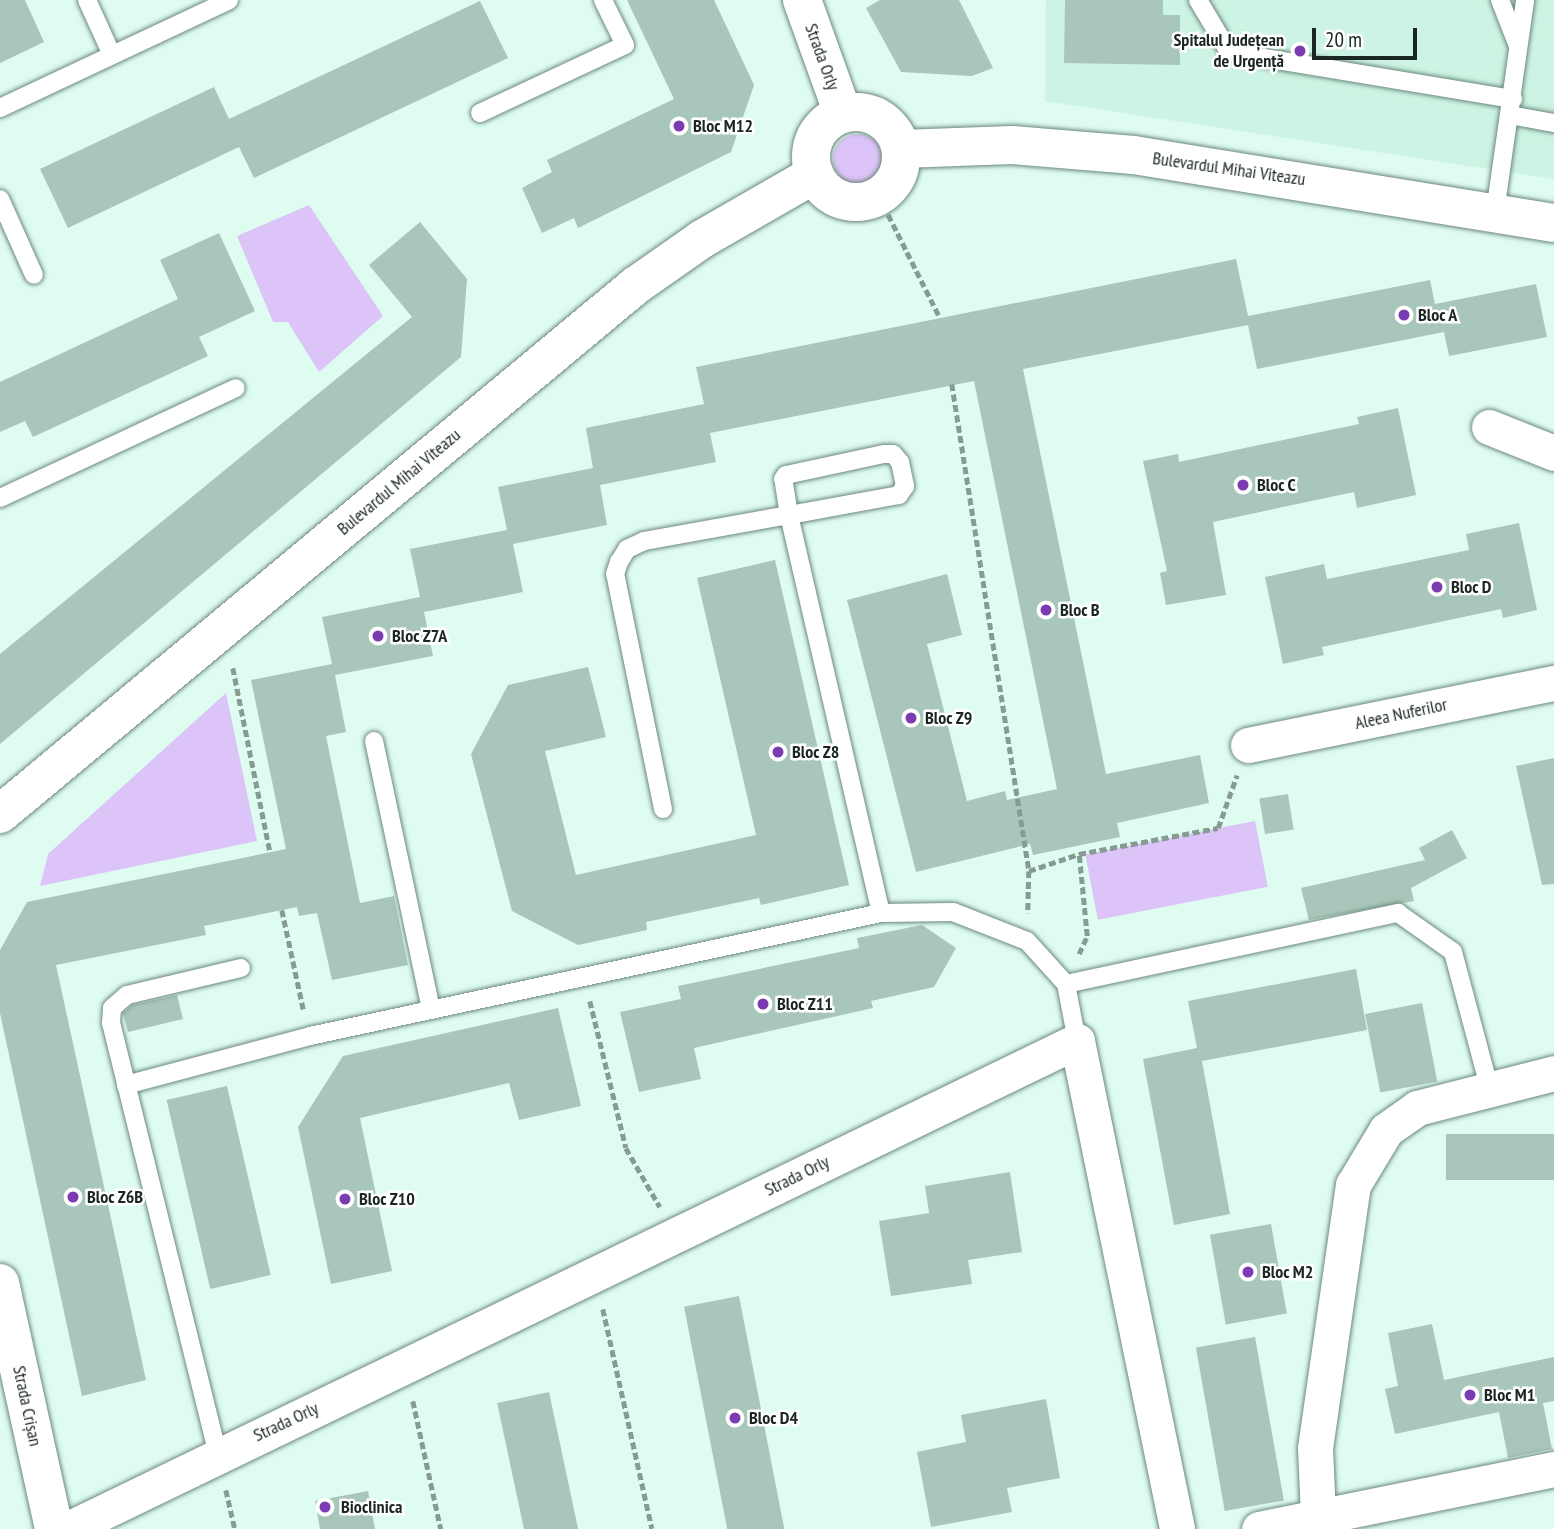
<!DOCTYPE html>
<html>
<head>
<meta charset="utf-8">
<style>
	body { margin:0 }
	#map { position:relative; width:1554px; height:1529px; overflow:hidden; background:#defcf0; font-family:"PT Sans Narrow",sans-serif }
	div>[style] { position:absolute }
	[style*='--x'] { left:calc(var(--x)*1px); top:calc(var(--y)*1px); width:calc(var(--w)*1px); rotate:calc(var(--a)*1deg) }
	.built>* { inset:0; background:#ccf3e3 }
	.green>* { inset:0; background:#dcc3f8; transform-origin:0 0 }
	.round { border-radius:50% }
	.building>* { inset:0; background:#a9c6ba; transform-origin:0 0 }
	.path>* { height:4.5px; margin-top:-2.25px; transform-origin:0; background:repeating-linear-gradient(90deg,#869c93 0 7px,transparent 0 10.5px) }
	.roads { filter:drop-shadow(0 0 2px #6d887d) drop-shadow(0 0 2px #6d887d) }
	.service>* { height:18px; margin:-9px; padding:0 9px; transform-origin:9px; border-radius:9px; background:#fff }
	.minor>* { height:35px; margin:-17.5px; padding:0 17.5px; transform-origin:17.5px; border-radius:17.5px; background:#fff }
	.tertiary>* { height:38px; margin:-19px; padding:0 19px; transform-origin:19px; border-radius:19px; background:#fff }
	.secondary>* { height:38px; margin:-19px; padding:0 19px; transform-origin:19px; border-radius:19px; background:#fff }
	.secondary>.ring { margin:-19px; padding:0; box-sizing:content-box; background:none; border:38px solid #fff; border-radius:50% }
	.dots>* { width:19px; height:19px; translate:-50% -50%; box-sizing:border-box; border:4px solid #fff; border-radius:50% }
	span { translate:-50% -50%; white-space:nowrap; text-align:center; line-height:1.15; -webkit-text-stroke:5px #fff; paint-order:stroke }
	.poi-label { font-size:18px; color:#1a2621; font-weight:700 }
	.right { translate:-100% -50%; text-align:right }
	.left { translate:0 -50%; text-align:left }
	.street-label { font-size:18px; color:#1a2621 }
	.scale { position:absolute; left:1312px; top:28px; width:105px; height:32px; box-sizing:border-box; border:4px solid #1a2621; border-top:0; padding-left:9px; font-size:21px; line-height:24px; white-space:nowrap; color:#1a2621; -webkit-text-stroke:5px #fff; paint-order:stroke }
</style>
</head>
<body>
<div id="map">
	<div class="built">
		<div style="clip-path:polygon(1046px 0,1554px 0,1554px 179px,1045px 101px)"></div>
	</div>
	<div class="green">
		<div class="round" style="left:833px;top:134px;width:50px;height:50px"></div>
		<div style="clip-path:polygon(309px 205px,383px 316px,319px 372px,288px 322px,273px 322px,237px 236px)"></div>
		<div style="clip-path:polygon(226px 693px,257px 841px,40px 886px,48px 854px)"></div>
		<div style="left:1255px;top:821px;width:67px;height:173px;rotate:79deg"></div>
	</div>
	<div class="building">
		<div style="clip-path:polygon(0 0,25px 0,44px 42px,0 63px)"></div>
		<div style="clip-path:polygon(627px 0,714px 0,754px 85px,731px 152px,578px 228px,574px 218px,542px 233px,522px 188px,552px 172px,547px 160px,674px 99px)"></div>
		<div style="clip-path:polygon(880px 0,959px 0,993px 68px,972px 76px,901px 72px,866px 8px)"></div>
		<div style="clip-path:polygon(1065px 0,1163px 0,1163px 15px,1180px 15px,1180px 65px,1064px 63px)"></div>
		<div style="clip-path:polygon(480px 1px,508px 58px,254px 178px,239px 147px,68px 228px,40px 169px,214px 87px,229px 119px)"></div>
		<div style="clip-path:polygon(420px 222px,467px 279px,461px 357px,0 744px,0 654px,412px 317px,369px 265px)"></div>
		<div style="clip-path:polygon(219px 233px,255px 311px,199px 337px,208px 356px,33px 437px,25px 421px,0 432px,0 382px,178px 299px,160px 260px)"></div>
		<div style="clip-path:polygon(1236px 259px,1248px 316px,1430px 280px,1435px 304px,1536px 284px,1547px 337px,1449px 356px,1444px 332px,1257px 369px,1248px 325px,1023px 369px,1106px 774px,1200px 755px,1209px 803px,1117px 823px,1120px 837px,1033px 855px,1030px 844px,916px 872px,847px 600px,947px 574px,962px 635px,927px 644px,967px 801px,1005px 791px,1007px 800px,1057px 789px,974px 381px,710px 433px,716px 462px,600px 485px,607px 525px,513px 544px,523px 592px,424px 612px,433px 656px,335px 675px,346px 732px,326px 736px,360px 903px,394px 896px,408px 965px,332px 980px,317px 913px,299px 916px,297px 907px,204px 926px,206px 935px,56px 965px,146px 1380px,82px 1396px,0 1013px,0 950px,27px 902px,286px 849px,251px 680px,332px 664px,322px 617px,420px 597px,410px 549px,507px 530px,498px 487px,593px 468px,586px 428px,704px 404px,696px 367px)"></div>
		<div style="clip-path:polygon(1398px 408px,1416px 495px,1357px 508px,1354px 492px,1213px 522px,1226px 595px,1166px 605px,1160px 573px,1167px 571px,1143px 461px,1178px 454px,1179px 462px,1359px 424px,1357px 417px)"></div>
		<div style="clip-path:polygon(1519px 523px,1537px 610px,1503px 618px,1501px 609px,1322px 647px,1324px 655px,1283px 664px,1265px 577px,1324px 564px,1327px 579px,1469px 550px,1466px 534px)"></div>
		<div style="clip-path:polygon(775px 560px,849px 885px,761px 905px,759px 898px,646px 922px,647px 930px,578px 945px,512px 911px,471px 754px,508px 685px,588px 667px,606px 737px,545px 751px,576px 875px,756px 835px,697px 578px)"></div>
		<div style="clip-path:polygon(1554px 758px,1554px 884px,1542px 885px,1516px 766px)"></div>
		<div style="left:1288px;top:794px;width:36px;height:29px;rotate:81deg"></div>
		<div style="clip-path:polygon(1452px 830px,1467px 858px,1411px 888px,1414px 901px,1309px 920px,1301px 888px,1425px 860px,1419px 848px)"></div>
		<div style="clip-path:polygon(922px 925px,956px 948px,934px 987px,871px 1001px,873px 1008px,694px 1048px,701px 1079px,639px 1092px,620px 1012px,681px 999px,678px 986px,859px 948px,857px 938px)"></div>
		<div style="clip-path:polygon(1356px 969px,1367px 1030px,1202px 1061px,1230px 1214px,1174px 1225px,1143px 1059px,1197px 1048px,1188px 1001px)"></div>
		<div style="clip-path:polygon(177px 995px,183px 1019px,128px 1032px,123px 1013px,132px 1005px)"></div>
		<div style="left:1422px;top:1003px;width:80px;height:58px;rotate:79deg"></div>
		<div style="clip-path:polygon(558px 1008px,581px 1106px,519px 1120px,509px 1083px,360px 1118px,392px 1271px,331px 1284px,298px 1127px,343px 1056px)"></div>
		<div style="left:227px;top:1086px;width:194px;height:62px;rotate:77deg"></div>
		<div style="left:1554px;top:1134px;width:46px;height:108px;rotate:90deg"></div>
		<div style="clip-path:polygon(1010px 1172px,1022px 1252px,968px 1260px,972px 1284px,891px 1296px,879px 1221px,929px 1213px,925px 1186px)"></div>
		<div style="left:1271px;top:1224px;width:91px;height:62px;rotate:80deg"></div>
		<div style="left:739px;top:1296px;width:238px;height:56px;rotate:79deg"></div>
		<div style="clip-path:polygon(1432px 1324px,1444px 1380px,1554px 1357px,1554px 1401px,1543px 1403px,1552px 1449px,1508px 1458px,1499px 1412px,1395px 1434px,1385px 1389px,1398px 1386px,1388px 1333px)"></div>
		<div style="left:1255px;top:1337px;width:166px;height:60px;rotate:80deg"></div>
		<div style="left:549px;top:1392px;width:140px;height:53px;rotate:78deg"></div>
		<div style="clip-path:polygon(1046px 1399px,1060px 1478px,1007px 1488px,1012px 1512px,931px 1527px,917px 1452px,966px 1442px,961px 1415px)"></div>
		<div style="clip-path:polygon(368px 1491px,375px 1529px,320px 1529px,315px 1501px)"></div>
	</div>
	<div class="path">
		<div style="--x:879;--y:196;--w:136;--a:63.4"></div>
		<div style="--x:952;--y:384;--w:493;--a:81"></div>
		<div style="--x:1029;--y:871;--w:42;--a:91.4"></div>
		<div style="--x:233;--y:668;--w:188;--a:78.6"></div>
		<div style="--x:1029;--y:871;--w:53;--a:-18.8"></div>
		<div style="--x:1079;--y:854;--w:141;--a:-10.6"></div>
		<div style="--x:1218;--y:828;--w:56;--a:-70.3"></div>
		<div style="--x:282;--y:910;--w:104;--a:77.8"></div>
		<div style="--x:1079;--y:954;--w:20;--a:-66"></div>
		<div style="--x:1087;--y:936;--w:82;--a:-95.6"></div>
		<div style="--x:590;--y:1001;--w:151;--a:76.2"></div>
		<div style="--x:626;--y:1148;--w:68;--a:60"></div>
		<div style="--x:603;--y:1309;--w:225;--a:77.4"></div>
		<div style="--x:413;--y:1401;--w:131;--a:77.7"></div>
		<div style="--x:226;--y:1490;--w:40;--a:77"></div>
	</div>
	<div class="roads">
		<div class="service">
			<div style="--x:87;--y:0;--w:60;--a:65.6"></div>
			<div style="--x:1198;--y:0;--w:61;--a:59.2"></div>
			<div style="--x:1229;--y:52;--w:288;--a:9.4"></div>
			<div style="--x:1500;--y:0;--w:49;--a:68.6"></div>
			<div style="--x:0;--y:108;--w:253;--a:-25.2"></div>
			<div style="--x:480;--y:113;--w:160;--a:-25.1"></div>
			<div style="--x:625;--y:45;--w:50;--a:-116.1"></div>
			<div style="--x:1510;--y:115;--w:45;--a:10.3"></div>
			<div style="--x:0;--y:199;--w:83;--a:65.9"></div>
			<div style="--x:1495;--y:212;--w:214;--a:-81.9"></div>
			<div style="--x:884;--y:454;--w:9;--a:0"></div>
			<div style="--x:893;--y:454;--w:11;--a:49"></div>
			<div style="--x:900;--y:462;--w:25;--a:78"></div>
			<div style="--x:905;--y:486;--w:11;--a:124"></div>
			<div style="--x:899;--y:495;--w:112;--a:169.7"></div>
			<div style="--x:789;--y:515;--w:36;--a:-99"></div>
			<div style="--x:783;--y:479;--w:5;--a:-53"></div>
			<div style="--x:786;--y:475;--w:100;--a:-12.1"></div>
			<div style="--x:0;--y:498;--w:260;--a:-25"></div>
			<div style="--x:374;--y:741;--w:275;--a:78"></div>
			<div style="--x:663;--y:809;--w:240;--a:-101.5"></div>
			<div style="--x:615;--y:574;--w:13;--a:-72"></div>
			<div style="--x:619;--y:562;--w:15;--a:-58"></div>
			<div style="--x:627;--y:549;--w:19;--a:-25"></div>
			<div style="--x:644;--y:541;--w:147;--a:-10.2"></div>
			<div style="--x:789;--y:515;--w:408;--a:77"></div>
			<div style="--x:881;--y:913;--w:72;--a:-0.8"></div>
			<div style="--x:953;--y:912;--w:79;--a:21.4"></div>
			<div style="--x:1027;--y:941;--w:58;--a:47.8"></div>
			<div style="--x:1066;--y:984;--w:58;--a:79.1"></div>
			<div style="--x:1066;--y:984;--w:340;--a:-12.1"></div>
			<div style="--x:1398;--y:913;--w:67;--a:35.3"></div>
			<div style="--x:1453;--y:952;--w:143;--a:75"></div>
			<div style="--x:126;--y:1085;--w:190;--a:-14.9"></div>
			<div style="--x:310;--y:1036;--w:584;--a:-12.16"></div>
			<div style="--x:218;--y:1455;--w:445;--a:-103.9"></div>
			<div style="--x:111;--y:1023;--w:15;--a:-86"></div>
			<div style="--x:112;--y:1008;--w:20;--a:-41"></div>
			<div style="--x:127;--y:995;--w:117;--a:-13.3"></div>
		</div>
		<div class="minor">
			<div style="--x:1489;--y:427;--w:70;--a:21.8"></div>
			<div style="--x:1248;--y:745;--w:312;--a:-11.5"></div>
			<div style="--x:1318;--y:1516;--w:68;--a:-92.5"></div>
			<div style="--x:1315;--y:1448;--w:266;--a:-81.8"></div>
			<div style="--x:1353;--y:1185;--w:64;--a:-59"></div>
			<div style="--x:1386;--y:1130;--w:38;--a:-35"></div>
			<div style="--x:1417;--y:1108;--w:141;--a:-14.3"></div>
			<div style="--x:68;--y:1529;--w:1121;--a:-25.81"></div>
			<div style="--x:1077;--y:1041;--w:498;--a:78.4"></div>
			<div style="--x:1259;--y:1529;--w:301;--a:-11.5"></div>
		</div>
		<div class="tertiary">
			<div style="--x:802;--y:0;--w:121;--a:70.2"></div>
			<div style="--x:0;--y:1283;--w:252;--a:77.6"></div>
		</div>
		<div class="secondary">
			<div class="ring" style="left:811px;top:112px;width:52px;height:52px"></div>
			<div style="--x:901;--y:149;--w:111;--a:-2.1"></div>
			<div style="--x:1012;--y:145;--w:122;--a:4.7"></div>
			<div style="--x:1134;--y:155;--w:425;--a:9.2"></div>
			<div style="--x:0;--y:814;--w:826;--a:-39.74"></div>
			<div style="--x:635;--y:286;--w:82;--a:-35"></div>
			<div style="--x:702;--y:239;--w:130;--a:-29.9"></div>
		</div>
	</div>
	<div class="dots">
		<div style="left:1300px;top:51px;background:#7c3cb1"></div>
		<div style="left:679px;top:126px;background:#7c3cb1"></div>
		<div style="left:1404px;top:315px;background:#7c3cb1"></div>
		<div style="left:1243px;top:485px;background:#7c3cb1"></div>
		<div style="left:1437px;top:587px;background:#7c3cb1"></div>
		<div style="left:1046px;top:610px;background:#7c3cb1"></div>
		<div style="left:378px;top:636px;background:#7c3cb1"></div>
		<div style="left:911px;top:718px;background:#7c3cb1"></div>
		<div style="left:778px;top:752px;background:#7c3cb1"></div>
		<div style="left:763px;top:1004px;background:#7c3cb1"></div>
		<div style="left:73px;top:1197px;background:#7c3cb1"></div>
		<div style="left:345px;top:1199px;background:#7c3cb1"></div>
		<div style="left:1248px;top:1272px;background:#7c3cb1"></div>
		<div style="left:1470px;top:1395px;background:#7c3cb1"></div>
		<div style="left:735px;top:1418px;background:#7c3cb1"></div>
		<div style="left:325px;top:1507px;background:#7c3cb1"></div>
	</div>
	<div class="poi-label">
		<span class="right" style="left:1284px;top:51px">Spitalul Județean<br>de Urgență</span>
		<span class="left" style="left:693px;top:126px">Bloc M12</span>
		<span class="left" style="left:1418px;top:315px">Bloc A</span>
		<span class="left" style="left:1257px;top:485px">Bloc C</span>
		<span class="left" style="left:1451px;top:587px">Bloc D</span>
		<span class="left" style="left:1060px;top:610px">Bloc B</span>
		<span class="left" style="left:392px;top:636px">Bloc Z7A</span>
		<span class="left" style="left:925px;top:718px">Bloc Z9</span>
		<span class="left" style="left:792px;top:752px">Bloc Z8</span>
		<span class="left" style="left:777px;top:1004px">Bloc Z11</span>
		<span class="left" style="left:87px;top:1197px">Bloc Z6B</span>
		<span class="left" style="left:359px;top:1199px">Bloc Z10</span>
		<span class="left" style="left:1262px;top:1272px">Bloc M2</span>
		<span class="left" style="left:1484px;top:1395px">Bloc M1</span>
		<span class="left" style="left:749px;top:1418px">Bloc D4</span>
		<span class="left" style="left:341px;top:1507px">Bioclinica</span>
	</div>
	<div class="street-label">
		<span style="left:822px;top:57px;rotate:70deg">Strada Orly</span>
		<span style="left:1229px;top:169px;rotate:8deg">Bulevardul Mihai Viteazu</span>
		<span style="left:399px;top:482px;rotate:-40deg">Bulevardul Mihai Viteazu</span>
		<span style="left:1401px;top:714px;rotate:-12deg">Aleea Nuferilor</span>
		<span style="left:797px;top:1176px;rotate:-26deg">Strada Orly</span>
		<span style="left:27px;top:1406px;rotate:78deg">Strada Crișan</span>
		<span style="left:286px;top:1422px;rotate:-25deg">Strada Orly</span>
	</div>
	<div class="scale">20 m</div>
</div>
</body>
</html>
